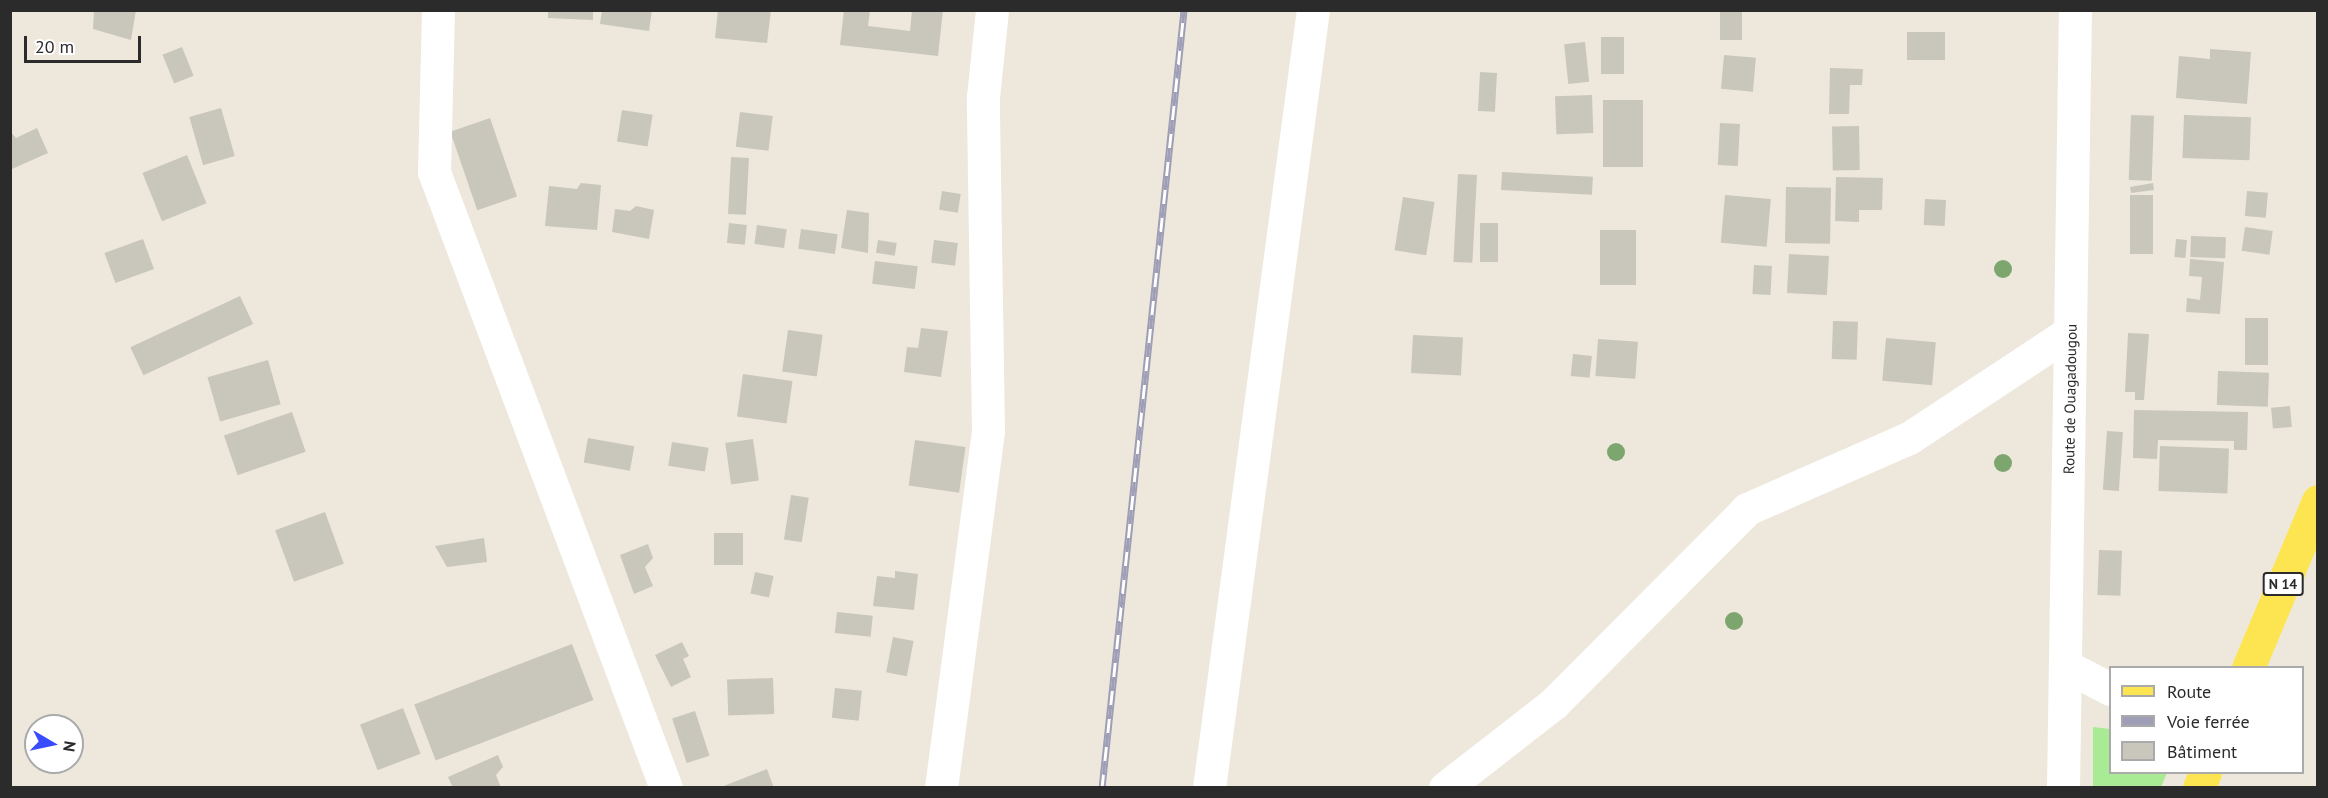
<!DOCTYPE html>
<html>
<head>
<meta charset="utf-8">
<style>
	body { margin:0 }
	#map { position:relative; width:2328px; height:798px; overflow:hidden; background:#eee8dc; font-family:"PT Sans",sans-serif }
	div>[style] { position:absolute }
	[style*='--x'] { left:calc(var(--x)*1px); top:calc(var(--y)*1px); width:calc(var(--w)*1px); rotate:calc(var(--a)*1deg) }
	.green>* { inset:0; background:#a9ea94 }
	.building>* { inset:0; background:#c9c6bb; transform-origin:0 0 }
	.street>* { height:33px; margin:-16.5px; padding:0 16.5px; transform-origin:16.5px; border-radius:16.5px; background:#fff }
	.primary>* { height:33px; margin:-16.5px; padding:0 16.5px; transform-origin:16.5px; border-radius:16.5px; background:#fde552 }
	.rail>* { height:7px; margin-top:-3.5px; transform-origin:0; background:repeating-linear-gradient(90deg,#fff 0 14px,#9e9fb7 0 28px); box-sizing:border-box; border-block:2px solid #9e9fb7 }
	.trees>* { width:18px; height:18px; margin:-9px; border-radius:50%; background:#7ca66e }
	span { translate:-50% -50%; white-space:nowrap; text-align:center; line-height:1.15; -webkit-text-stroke:6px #fff; paint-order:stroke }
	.shield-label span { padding:2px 4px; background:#fff; border:2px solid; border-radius:4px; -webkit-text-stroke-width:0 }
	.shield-label { font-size:14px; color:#2b2b2b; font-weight:700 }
	.street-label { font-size:15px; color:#2b2b2b }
	.frame { position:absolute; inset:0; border:12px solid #2b2b2b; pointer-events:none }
	.legend { position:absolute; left:2109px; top:666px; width:195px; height:108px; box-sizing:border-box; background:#fff; border:2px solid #aaa; margin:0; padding:8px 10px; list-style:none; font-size:18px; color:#2b2b2b }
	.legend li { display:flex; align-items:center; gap:12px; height:30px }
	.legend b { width:30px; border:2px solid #aaa }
	.north { position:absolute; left:24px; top:714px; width:60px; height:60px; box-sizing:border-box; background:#fff; border:2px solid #aaa; border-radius:50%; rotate:99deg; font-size:16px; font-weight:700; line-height:24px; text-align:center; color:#2b2b2b }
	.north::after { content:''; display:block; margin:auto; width:21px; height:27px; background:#384bff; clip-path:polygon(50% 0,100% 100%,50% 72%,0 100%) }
	.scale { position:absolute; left:24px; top:36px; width:117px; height:27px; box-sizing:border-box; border:3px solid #2b2b2b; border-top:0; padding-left:8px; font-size:18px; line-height:21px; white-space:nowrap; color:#2b2b2b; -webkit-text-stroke:4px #fff; paint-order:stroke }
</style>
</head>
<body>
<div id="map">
	<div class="green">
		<div style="clip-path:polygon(2093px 727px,2110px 729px,2110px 772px,2167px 773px,2161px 787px,2093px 787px)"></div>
	</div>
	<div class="building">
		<div style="clip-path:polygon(94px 10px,136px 10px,131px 40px,93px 29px)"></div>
		<div style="clip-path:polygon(548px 10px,593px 10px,593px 20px,548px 18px)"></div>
		<div style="clip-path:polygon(602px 10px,652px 10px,649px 31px,600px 24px)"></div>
		<div style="clip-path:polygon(718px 10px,771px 10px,767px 43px,715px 38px)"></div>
		<div style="clip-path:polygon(844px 10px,870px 10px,868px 26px,910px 31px,912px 10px,943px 10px,938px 56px,840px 45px)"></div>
		<div style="left:1720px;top:10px;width:22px;height:30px"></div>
		<div style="left:1907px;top:32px;width:38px;height:28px"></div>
		<div style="left:1624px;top:37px;width:37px;height:23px;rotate:90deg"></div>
		<div style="left:1585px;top:42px;width:40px;height:21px;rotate:84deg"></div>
		<div style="left:182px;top:47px;width:31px;height:21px;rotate:68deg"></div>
		<div style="clip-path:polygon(2210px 49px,2251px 52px,2247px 104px,2176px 98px,2179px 56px,2210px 59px)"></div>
		<div style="left:1724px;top:55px;width:32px;height:34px;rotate:5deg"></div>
		<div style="clip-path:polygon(1830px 68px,1863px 69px,1862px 85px,1850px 85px,1849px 114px,1829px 114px)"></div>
		<div style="left:1480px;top:72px;width:17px;height:39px;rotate:3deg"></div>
		<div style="left:1592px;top:95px;width:38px;height:37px;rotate:88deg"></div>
		<div style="left:1603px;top:100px;width:40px;height:67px"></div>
		<div style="left:221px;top:108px;width:50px;height:33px;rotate:74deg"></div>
		<div style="left:622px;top:110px;width:31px;height:32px;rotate:9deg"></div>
		<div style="left:740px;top:112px;width:33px;height:35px;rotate:7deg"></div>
		<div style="left:2131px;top:115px;width:23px;height:65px;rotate:2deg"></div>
		<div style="left:2184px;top:115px;width:67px;height:43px;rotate:2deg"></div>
		<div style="left:490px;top:118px;width:83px;height:42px;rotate:71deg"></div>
		<div style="left:1720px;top:123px;width:20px;height:42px;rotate:3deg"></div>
		<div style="left:1859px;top:126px;width:44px;height:27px;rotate:89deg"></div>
		<div style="clip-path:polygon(37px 128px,48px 153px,12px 169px,10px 131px,16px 138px)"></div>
		<div style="left:187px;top:155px;width:52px;height:48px;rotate:68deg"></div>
		<div style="left:731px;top:157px;width:18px;height:57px;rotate:3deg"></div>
		<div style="left:1502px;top:172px;width:91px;height:18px;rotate:3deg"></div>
		<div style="left:1458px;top:174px;width:19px;height:88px;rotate:3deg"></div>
		<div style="clip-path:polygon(1836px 177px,1883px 178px,1882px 210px,1859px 210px,1859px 222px,1835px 221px)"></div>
		<div style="clip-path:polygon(581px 183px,601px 185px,597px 230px,545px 226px,549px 186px,577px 189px)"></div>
		<div style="clip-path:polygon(2153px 183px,2154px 190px,2131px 193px,2130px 187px)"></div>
		<div style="left:1786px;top:187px;width:45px;height:56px;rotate:1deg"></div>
		<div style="left:942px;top:191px;width:19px;height:19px;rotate:9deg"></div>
		<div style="left:2247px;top:191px;width:21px;height:25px;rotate:5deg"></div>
		<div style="left:1725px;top:195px;width:46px;height:48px;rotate:5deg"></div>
		<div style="left:2130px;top:195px;width:23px;height:59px"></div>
		<div style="left:1403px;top:197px;width:32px;height:54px;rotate:9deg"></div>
		<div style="left:1925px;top:199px;width:21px;height:26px;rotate:3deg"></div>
		<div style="clip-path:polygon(636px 206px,654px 210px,649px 239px,612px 232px,615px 209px,630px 211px)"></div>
		<div style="clip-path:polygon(847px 210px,869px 213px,868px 253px,841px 248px)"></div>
		<div style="left:729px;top:223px;width:18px;height:20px;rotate:6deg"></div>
		<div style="left:1480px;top:223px;width:18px;height:39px"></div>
		<div style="left:757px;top:225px;width:30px;height:19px;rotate:8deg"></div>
		<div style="left:2245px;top:227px;width:28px;height:24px;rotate:8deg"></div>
		<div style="left:801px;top:229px;width:37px;height:20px;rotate:8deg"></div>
		<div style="left:1600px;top:230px;width:36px;height:55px"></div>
		<div style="left:2191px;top:236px;width:35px;height:21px;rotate:2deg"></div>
		<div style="left:143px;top:239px;width:32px;height:41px;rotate:70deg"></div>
		<div style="left:2176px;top:239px;width:11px;height:18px;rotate:5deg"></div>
		<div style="left:878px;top:240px;width:19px;height:13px;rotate:9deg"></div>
		<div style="left:934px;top:240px;width:24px;height:23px;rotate:7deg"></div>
		<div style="left:1789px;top:254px;width:40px;height:39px;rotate:3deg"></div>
		<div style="clip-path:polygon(2190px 259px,2224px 262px,2220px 314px,2186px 312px,2187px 298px,2200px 300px,2202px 277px,2189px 276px)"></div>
		<div style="left:875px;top:261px;width:43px;height:23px;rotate:7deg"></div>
		<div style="left:1754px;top:265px;width:18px;height:29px;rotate:3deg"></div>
		<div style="left:240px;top:296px;width:31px;height:121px;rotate:65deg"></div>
		<div style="left:2245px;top:318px;width:23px;height:47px"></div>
		<div style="left:1833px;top:321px;width:25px;height:38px;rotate:2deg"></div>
		<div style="clip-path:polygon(921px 328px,948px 331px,941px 377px,904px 372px,907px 347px,918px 348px)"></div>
		<div style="left:788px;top:330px;width:35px;height:42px;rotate:8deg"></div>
		<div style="clip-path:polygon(2128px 333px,2149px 334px,2144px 400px,2135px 400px,2135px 392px,2125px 392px)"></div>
		<div style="left:1413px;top:335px;width:50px;height:38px;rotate:3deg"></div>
		<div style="left:1886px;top:338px;width:50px;height:43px;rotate:5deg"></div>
		<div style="left:1598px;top:339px;width:40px;height:37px;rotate:4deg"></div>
		<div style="left:1573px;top:354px;width:19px;height:22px;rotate:6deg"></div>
		<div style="left:268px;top:360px;width:46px;height:63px;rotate:74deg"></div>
		<div style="left:2218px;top:371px;width:51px;height:34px;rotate:2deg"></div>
		<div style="left:743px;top:374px;width:50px;height:43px;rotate:8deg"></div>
		<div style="left:2290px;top:406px;width:21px;height:19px;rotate:85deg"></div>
		<div style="clip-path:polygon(2134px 410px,2248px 412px,2247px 450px,2234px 450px,2234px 441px,2158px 440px,2157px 459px,2133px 458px)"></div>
		<div style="left:292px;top:412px;width:42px;height:72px;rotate:71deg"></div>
		<div style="left:2107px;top:431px;width:16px;height:59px;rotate:4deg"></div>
		<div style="left:588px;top:438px;width:47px;height:25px;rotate:10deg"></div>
		<div style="left:753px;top:439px;width:42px;height:28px;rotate:82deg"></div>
		<div style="left:915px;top:440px;width:51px;height:46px;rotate:8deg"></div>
		<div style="left:672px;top:442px;width:37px;height:24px;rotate:9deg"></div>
		<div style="left:2160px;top:446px;width:69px;height:45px;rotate:2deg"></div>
		<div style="left:791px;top:495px;width:18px;height:45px;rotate:9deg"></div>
		<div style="left:325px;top:512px;width:55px;height:53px;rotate:70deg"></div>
		<div style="left:743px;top:533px;width:32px;height:29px;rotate:90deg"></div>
		<div style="clip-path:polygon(484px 538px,487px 562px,447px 567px,435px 546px)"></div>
		<div style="clip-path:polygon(648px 544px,653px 558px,645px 567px,653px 586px,634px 594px,620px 555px)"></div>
		<div style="left:2099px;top:550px;width:23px;height:45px;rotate:2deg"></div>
		<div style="clip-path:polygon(895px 571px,918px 574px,914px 610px,873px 606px,877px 576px,895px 578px)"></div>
		<div style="left:755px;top:572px;width:19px;height:22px;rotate:12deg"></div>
		<div style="left:837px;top:612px;width:36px;height:21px;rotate:6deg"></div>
		<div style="left:893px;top:637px;width:21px;height:36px;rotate:11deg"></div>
		<div style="clip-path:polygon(682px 642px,689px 656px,683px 659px,691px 677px,671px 687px,655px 655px)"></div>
		<div style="left:572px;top:644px;width:60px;height:169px;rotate:69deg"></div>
		<div style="left:773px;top:678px;width:36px;height:46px;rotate:88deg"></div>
		<div style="left:835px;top:688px;width:27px;height:30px;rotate:6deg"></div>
		<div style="left:403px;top:708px;width:49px;height:46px;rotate:69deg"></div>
		<div style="left:695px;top:711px;width:47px;height:24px;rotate:72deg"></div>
		<div style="clip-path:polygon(498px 755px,503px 767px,496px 775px,501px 788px,453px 788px,448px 777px)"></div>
		<div style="clip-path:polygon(767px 769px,774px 788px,721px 788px,721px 787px)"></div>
	</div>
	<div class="street">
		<div style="--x:438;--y:10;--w:162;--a:91.4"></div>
		<div style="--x:434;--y:172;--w:658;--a:69.36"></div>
		<div style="--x:2066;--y:666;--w:50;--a:27.6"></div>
		<div style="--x:941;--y:788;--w:360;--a:-82.5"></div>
		<div style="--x:988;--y:431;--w:334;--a:-90.9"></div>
		<div style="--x:983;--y:97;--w:87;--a:-84.1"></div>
		<div style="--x:1209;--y:788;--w:785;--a:-82.39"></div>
		<div style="--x:1445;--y:788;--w:138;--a:-37.9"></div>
		<div style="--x:1554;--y:703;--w:274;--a:-45.1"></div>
		<div style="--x:1747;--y:509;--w:177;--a:-23.7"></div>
		<div style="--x:1909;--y:438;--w:193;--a:-33.4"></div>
		<div style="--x:2063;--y:788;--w:778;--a:-89.12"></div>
	</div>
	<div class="primary">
		<div style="--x:2248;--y:668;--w:181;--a:-67.3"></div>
		<div style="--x:2199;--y:788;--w:17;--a:-69"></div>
	</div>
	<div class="rail">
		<div style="--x:1102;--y:788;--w:782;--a:-83.98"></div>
	</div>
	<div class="trees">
		<div style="left:2003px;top:269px"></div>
		<div style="left:1616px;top:452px"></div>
		<div style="left:2003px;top:463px"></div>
		<div style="left:1734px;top:621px"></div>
	</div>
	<div class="shield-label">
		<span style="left:2283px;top:584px">N 14</span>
	</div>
	<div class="street-label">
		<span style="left:2070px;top:399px;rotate:-89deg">Route de Ouagadougou</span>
	</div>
	<div class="frame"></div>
	<ul class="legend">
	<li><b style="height:8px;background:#fde552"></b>Route</li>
	<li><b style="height:8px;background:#9e9fb7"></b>Voie ferrée</li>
	<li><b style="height:16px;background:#c9c6bb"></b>Bâtiment</li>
	</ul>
	<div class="north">N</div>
	<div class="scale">20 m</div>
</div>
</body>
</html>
